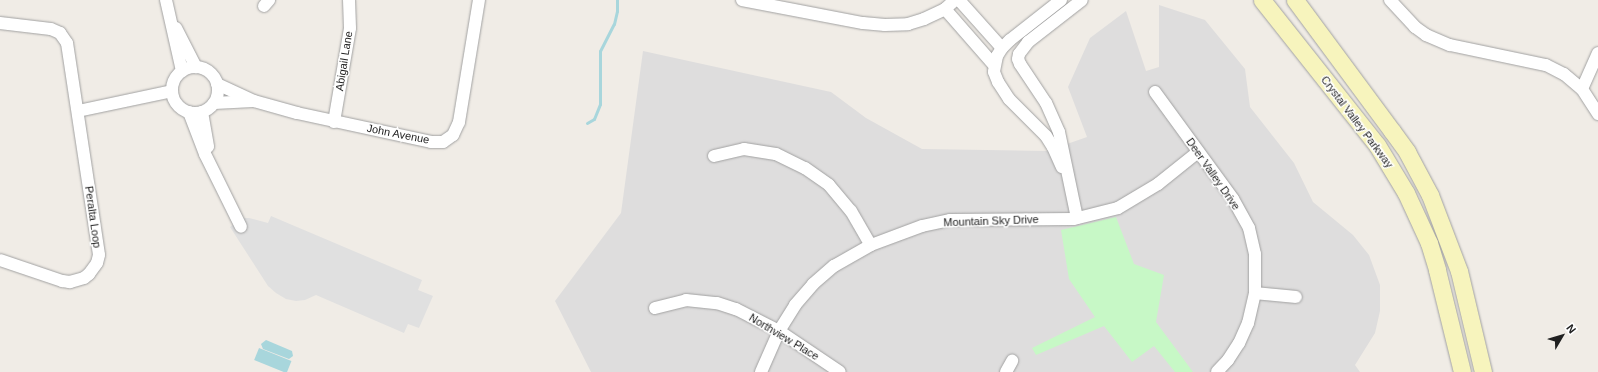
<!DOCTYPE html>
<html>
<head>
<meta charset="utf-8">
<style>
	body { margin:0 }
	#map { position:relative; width:1598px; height:372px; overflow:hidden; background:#f0ece6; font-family:Arial,sans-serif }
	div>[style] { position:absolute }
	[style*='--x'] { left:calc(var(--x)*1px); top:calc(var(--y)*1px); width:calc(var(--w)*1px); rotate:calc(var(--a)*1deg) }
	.residential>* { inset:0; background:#dedddd }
	.park>* { inset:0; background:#c7f8c6 }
	.parking>* { inset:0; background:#e0e0e0 }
	.water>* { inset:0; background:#a8d6dc; transform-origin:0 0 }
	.stream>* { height:3px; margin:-1.5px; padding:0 1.5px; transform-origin:1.5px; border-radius:1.5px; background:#a8d6dc }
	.roads { filter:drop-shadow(0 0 1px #a1a1a1) drop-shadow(0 0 1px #a1a1a1) }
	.street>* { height:12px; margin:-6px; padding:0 6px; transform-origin:6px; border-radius:6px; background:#fff }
	.street>.ring { margin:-6px; padding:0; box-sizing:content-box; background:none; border:12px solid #fff; border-radius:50% }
	.secondary>* { height:17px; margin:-8.5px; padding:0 8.5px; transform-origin:8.5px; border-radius:8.5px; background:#f7f4bd }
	span { translate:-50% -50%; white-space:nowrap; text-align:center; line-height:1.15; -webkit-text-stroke:3px #fff; paint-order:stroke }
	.street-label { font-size:11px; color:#202020 }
	.north { position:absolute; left:1542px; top:316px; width:40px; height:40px; -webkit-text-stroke:3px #fff; paint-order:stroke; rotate:52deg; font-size:11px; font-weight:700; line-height:16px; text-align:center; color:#202020 }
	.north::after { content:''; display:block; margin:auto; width:14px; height:18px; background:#202020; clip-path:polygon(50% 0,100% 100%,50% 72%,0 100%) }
</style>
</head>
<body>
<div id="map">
	<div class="residential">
		<div style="clip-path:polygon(1159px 5px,1205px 20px,1245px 69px,1250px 107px,1294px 163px,1313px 202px,1353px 235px,1369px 255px,1380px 285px,1380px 311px,1375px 333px,1355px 365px,1360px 372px,591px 372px,555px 301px,621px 213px,643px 51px,831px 92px,866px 118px,922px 149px,1047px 151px,1087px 137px,1068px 87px,1090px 38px,1126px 11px,1146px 71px,1159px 67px)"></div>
	</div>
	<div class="park">
		<div style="clip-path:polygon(1116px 217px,1134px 264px,1164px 275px,1156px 322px,1193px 372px,1175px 372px,1154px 346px,1132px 362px,1104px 326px,1036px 355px,1032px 348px,1095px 317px,1069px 279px,1061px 230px)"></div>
	</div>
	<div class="parking">
		<div style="clip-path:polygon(271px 216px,422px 280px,418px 290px,433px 296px,419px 328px,408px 324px,404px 333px,316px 295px,305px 300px,296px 301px,286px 299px,276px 293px,268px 286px,230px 227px,242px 218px,249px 218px,268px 223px)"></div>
	</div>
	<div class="water">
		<div style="clip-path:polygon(266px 340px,292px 351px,293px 356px,289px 359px,263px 349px,261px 344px)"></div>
		<div style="left:259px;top:348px;width:35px;height:13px;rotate:22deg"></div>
	</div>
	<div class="stream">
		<div style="--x:587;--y:123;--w:8;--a:-30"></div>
		<div style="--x:594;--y:119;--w:16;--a:-68"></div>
		<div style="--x:600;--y:104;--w:53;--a:-90"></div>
		<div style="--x:600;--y:51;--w:30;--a:-63"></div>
		<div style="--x:614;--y:24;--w:13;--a:-77"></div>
		<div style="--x:617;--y:11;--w:11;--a:-90"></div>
	</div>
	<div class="roads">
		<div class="street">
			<div style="--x:166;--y:0;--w:73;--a:77.3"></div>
			<div style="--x:742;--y:0;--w:123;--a:10.8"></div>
			<div style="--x:863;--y:23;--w:22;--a:5"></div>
			<div style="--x:885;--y:25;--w:23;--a:-2"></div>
			<div style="--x:908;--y:24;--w:17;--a:-17"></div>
			<div style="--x:924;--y:19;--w:23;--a:-25"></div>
			<div style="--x:945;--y:9;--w:13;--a:-42"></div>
			<div style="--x:959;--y:0;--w:64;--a:48.1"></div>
			<div style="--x:1061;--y:0;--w:65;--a:141.9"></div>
			<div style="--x:1010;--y:40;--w:11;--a:135"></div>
			<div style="--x:1002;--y:48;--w:9;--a:122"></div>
			<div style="--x:997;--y:56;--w:16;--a:101"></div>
			<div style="--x:994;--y:72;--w:11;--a:68"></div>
			<div style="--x:998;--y:82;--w:20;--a:57"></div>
			<div style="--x:1009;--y:99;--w:52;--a:45"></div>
			<div style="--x:1046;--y:136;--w:13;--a:58"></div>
			<div style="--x:1053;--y:147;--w:22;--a:66"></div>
			<div style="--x:1390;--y:0;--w:37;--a:47"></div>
			<div style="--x:1415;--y:27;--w:14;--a:36"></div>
			<div style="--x:1426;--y:35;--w:26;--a:23"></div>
			<div style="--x:1450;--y:45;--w:98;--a:11.8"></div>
			<div style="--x:1546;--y:65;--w:20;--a:27"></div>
			<div style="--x:1564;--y:74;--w:23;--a:40"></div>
			<div style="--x:264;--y:6;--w:8;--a:-50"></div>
			<div style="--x:945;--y:9;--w:74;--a:48.8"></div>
			<div style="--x:0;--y:23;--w:51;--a:6.7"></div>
			<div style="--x:51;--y:29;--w:10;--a:24"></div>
			<div style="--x:60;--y:33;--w:12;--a:55"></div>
			<div style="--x:67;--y:43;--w:214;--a:81.4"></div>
			<div style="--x:99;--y:255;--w:8;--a:104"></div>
			<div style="--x:97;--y:263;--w:14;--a:126"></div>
			<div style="--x:89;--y:274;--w:6;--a:141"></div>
			<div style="--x:84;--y:278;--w:15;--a:164"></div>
			<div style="--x:70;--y:282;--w:8;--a:-173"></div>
			<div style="--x:62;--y:281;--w:65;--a:-161.3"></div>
			<div style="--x:176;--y:28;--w:44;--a:62.9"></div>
			<div style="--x:1598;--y:53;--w:39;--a:114"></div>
			<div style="--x:1582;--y:89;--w:30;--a:57"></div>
			<div class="ring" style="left:172px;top:67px;width:34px;height:34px"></div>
			<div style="--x:217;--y:84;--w:41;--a:24.7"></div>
			<div style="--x:254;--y:101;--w:45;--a:15.6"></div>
			<div style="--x:297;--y:113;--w:137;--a:12.2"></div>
			<div style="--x:431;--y:142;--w:12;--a:0"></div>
			<div style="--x:443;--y:142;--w:12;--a:-35"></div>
			<div style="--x:453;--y:135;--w:14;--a:-65"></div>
			<div style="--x:459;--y:122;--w:124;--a:-80.7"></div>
			<div style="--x:1155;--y:92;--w:132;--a:53.9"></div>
			<div style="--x:1233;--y:199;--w:33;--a:61"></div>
			<div style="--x:1249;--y:228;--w:27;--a:77"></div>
			<div style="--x:1255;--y:254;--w:39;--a:90"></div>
			<div style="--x:1255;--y:293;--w:31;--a:103"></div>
			<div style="--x:1248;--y:323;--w:22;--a:114"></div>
			<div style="--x:1239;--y:343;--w:20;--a:123"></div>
			<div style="--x:1228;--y:360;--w:16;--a:133"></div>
			<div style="--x:214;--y:103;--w:39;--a:-3"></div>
			<div style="--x:78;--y:111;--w:96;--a:-12"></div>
			<div style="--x:189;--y:112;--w:45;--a:69.1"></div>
			<div style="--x:205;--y:154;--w:81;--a:63.7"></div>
			<div style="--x:202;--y:112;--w:35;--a:80"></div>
			<div style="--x:334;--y:122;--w:95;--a:-80.3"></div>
			<div style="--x:350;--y:28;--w:28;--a:-92"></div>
			<div style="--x:714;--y:156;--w:31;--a:-13"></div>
			<div style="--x:744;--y:149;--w:32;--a:9"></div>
			<div style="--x:776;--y:154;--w:32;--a:26"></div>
			<div style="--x:805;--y:168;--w:29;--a:35"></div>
			<div style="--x:829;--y:185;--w:34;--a:50"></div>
			<div style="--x:851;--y:211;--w:39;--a:60"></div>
			<div style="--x:1077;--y:218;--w:88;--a:-101.8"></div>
			<div style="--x:1059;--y:132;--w:32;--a:-114"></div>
			<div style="--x:1046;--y:103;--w:47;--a:-123.7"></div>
			<div style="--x:1020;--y:64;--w:5;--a:-112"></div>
			<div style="--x:1018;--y:59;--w:5;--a:-79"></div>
			<div style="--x:1019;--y:54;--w:15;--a:-53"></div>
			<div style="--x:1028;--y:42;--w:68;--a:-37.9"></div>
			<div style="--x:1255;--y:293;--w:41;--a:5.6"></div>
			<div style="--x:655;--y:308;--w:32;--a:-14"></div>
			<div style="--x:686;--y:300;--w:31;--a:6"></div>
			<div style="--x:717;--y:303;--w:20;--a:18"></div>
			<div style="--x:736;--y:309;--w:48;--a:27.1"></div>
			<div style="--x:779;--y:331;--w:73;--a:33.9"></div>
			<div style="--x:761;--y:372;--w:45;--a:-66.3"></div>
			<div style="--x:779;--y:331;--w:31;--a:-58"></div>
			<div style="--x:795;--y:305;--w:28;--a:-49"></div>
			<div style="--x:813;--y:284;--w:28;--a:-41"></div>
			<div style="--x:834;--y:266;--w:43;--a:-29.6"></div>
			<div style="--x:871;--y:245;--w:54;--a:-20.4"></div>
			<div style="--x:922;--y:226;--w:29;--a:-12"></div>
			<div style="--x:950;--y:220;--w:124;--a:-0.5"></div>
			<div style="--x:1074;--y:219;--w:45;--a:-14"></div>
			<div style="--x:1118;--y:208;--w:47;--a:-31"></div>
			<div style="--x:1158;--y:184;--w:51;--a:-38.7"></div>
			<div style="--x:1006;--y:372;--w:13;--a:-61"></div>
		</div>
		<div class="secondary">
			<div style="--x:1262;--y:0;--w:185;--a:51.6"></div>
			<div style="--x:1377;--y:145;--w:56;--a:58.9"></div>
			<div style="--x:1406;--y:193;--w:55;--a:65.3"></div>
			<div style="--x:1429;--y:243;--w:28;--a:73"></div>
			<div style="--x:1437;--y:270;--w:105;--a:76.2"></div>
			<div style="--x:1295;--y:0;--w:163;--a:53.5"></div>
			<div style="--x:1392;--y:131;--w:26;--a:54"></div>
			<div style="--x:1407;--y:152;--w:49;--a:61.9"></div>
			<div style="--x:1430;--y:195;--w:81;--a:69.1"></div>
			<div style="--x:1459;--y:271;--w:104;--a:76.6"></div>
		</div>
	</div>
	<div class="street-label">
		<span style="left:344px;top:61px;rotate:-81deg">Abigail Lane</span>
		<span style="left:1357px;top:122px;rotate:53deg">Crystal Valley Parkway</span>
		<span style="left:398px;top:134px;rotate:11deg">John Avenue</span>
		<span style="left:1213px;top:174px;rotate:55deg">Deer Valley Drive</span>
		<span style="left:93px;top:217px;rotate:82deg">Peralta Loop</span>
		<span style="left:991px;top:221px;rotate:-2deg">Mountain Sky Drive</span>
		<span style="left:784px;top:337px;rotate:31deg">Northview Place</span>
	</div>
	<div class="north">N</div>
</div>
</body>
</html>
